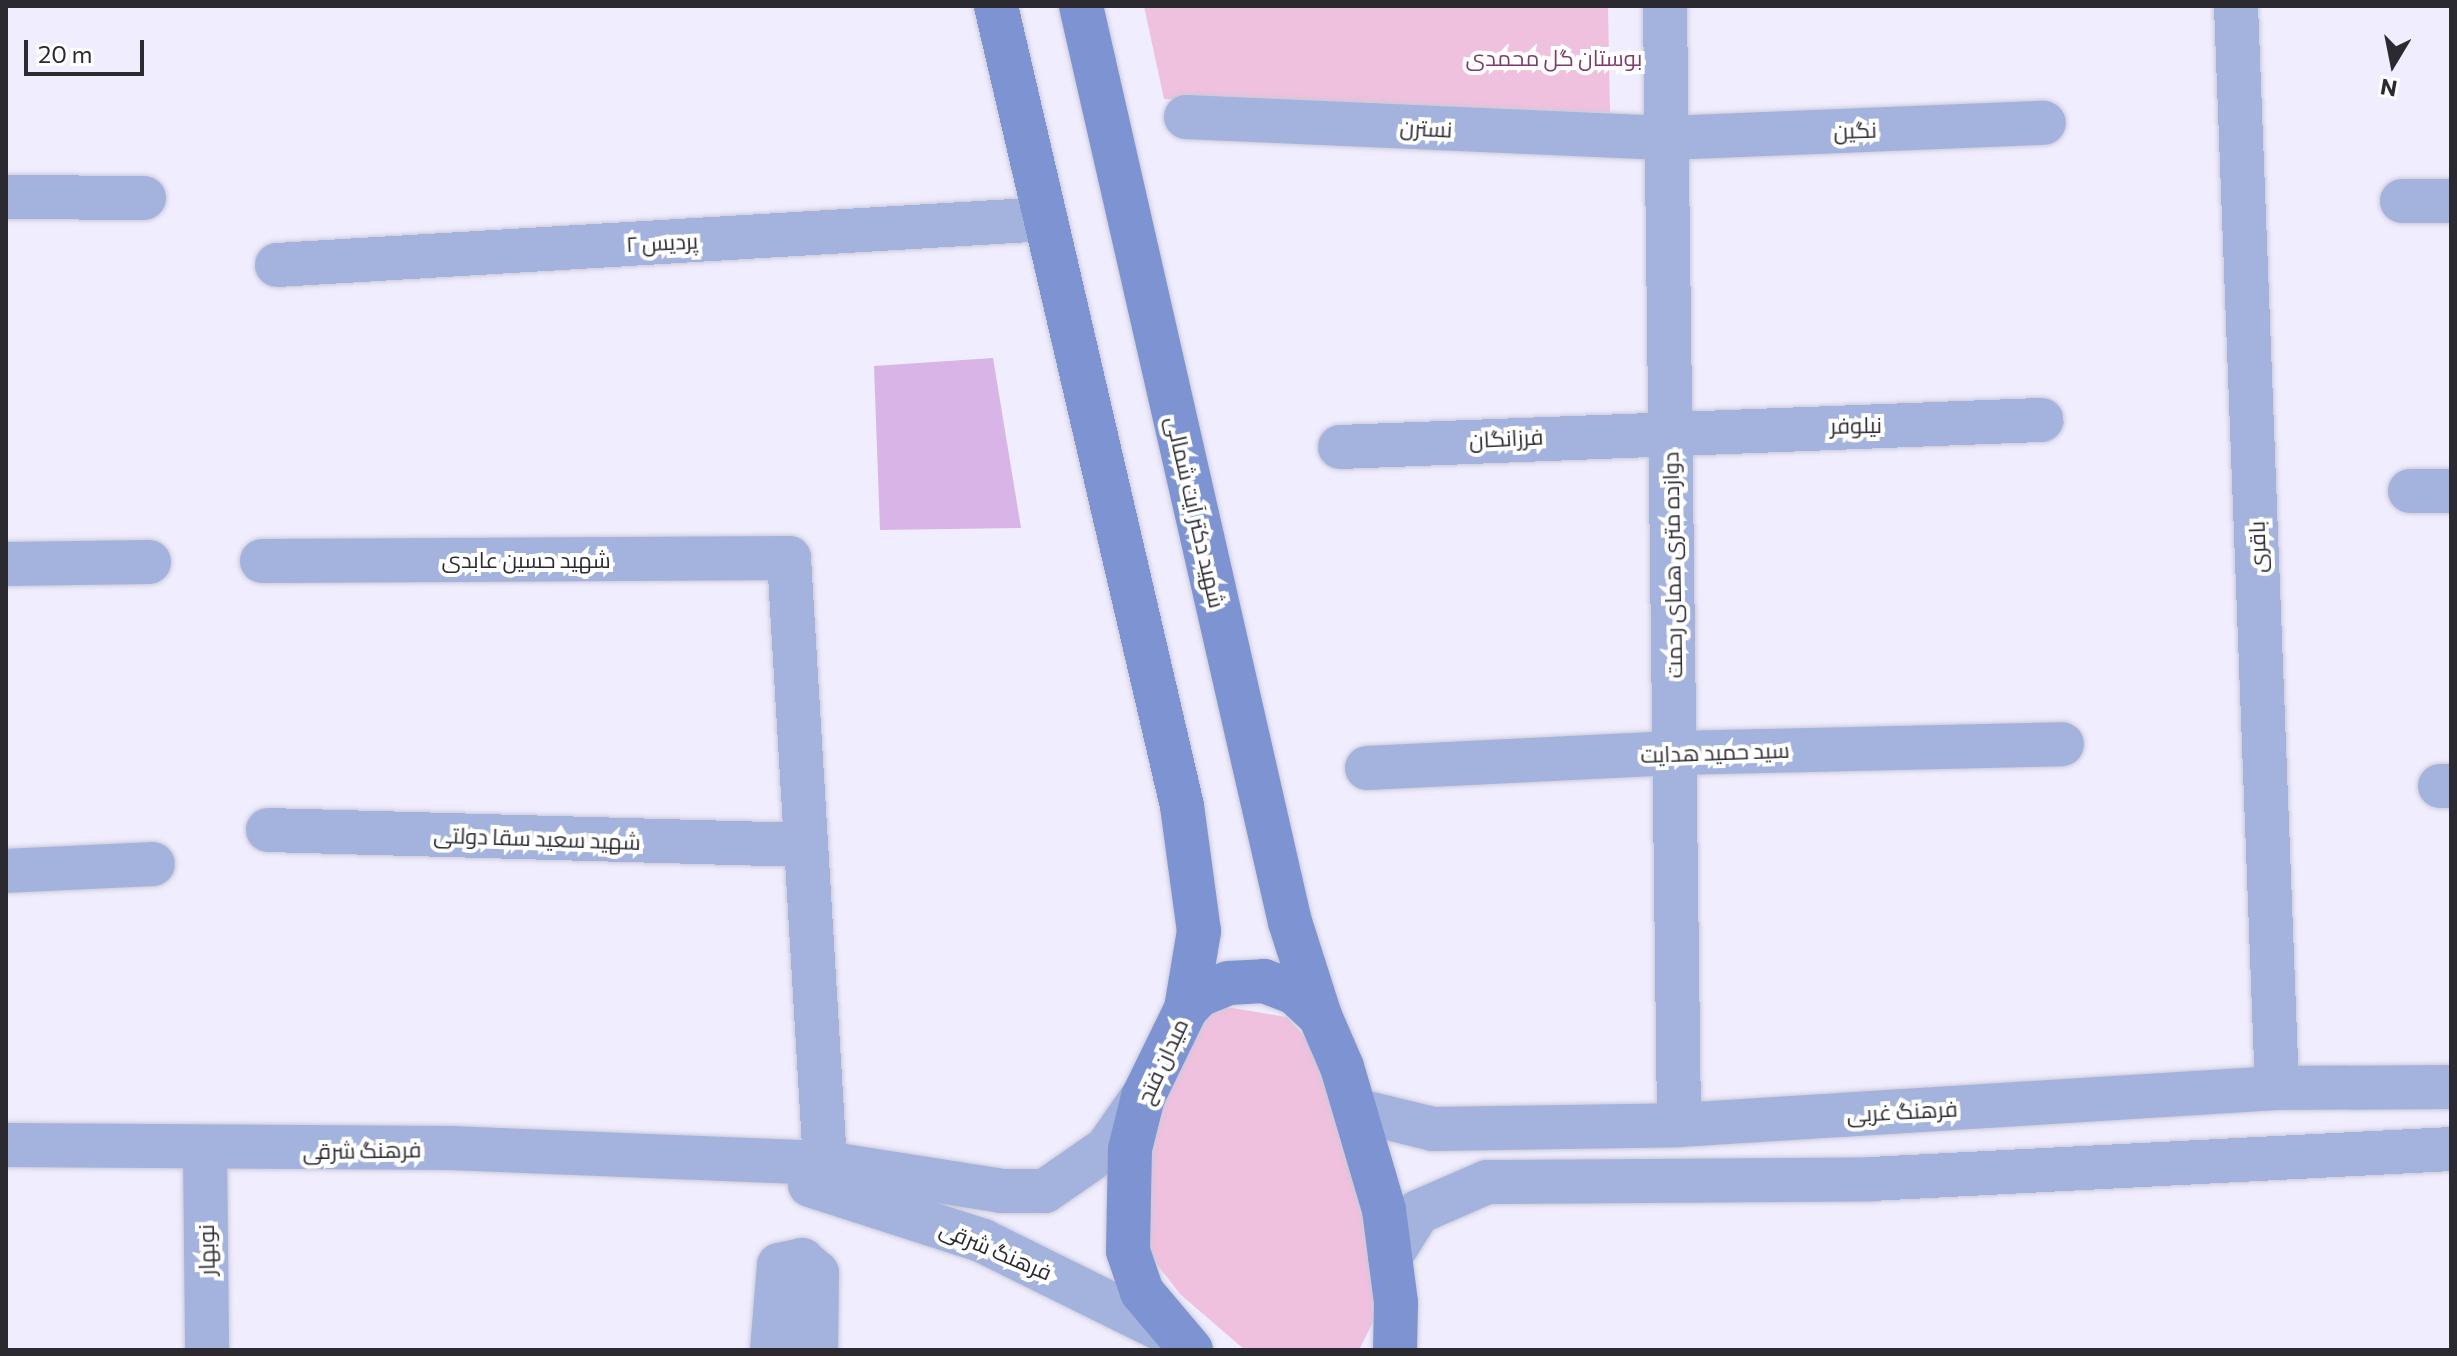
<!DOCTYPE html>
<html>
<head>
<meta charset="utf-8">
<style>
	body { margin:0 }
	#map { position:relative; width:2457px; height:1356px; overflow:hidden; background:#efedfe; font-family:Commissioner,Cairo,sans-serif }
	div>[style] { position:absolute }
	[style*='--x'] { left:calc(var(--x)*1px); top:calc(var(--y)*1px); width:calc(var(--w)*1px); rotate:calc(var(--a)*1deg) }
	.green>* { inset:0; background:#efc1de }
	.building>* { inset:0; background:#d9b4e7 }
	.roads { filter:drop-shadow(0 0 2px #cccad9) drop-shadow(0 0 2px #cccad9) }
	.minor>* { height:44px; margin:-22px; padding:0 22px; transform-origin:22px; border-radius:22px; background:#a3b3dd }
	.tertiary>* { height:44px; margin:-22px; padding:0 22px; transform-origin:22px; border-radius:22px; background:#a3b3dd }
	.secondary>* { height:44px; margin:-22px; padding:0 22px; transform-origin:22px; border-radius:22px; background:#7e94d2 }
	span { translate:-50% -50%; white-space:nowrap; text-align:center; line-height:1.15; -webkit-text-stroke:8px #fff; paint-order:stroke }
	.park-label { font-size:22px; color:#7e3b69 }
	.street-label { font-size:22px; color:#2b2a31 }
	.frame { position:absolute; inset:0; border:8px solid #2b2a31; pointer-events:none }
	.north { position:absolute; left:2353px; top:24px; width:80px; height:80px; -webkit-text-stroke:6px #fff; paint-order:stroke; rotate:190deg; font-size:22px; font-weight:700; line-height:32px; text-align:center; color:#2b2a31 }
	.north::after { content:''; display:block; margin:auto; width:28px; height:36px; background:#2b2a31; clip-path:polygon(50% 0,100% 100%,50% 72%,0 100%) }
	.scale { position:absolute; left:24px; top:40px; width:120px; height:36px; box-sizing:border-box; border:4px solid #2b2a31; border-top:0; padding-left:10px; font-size:24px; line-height:28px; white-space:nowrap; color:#2b2a31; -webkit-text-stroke:6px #fff; paint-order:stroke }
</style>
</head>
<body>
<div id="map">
	<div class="green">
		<div style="clip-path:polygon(1144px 6px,1608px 6px,1610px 113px,1164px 99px)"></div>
		<div style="clip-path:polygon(1214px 1005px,1287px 1017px,1323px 1057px,1361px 1179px,1378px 1312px,1359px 1350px,1245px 1350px,1181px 1295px,1148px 1253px,1139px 1198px,1154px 1111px)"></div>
	</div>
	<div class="building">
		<div style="clip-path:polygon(993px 358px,1021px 528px,880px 530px,874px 366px)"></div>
	</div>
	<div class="roads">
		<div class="minor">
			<div style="--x:1665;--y:6;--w:1119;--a:89.28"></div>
			<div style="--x:2236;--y:6;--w:1083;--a:87.83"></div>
			<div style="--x:1186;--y:117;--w:480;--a:2.5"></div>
			<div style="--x:1666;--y:138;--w:378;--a:-2.3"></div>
			<div style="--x:6;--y:197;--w:138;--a:0.4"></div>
			<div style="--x:2402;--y:201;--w:49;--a:0"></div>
			<div style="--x:277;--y:265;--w:770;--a:-3.42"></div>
			<div style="--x:1340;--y:447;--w:702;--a:-2.21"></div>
			<div style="--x:2410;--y:491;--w:41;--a:0"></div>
			<div style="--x:262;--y:561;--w:527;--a:-0.33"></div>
			<div style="--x:789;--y:558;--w:606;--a:86.59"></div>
			<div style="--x:6;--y:564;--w:143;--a:-0.8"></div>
			<div style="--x:1367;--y:768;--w:307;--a:-2.8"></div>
			<div style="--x:1674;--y:753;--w:388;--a:-1.3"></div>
			<div style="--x:2440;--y:786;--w:11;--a:0"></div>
			<div style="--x:268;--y:830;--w:538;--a:1.6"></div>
			<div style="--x:6;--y:871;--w:147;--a:-2.7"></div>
			<div style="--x:205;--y:1150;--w:200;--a:89.4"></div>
			<div style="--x:772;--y:1350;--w:85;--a:-85.3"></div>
			<div style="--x:779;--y:1265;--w:24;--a:-12"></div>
			<div style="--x:802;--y:1260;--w:20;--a:41"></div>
			<div style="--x:817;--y:1273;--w:77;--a:90.7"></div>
		</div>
		<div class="tertiary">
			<div style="--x:1355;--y:1110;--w:80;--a:13.7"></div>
			<div style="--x:1433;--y:1129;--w:246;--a:-0.9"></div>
			<div style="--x:1679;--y:1125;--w:599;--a:-3.54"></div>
			<div style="--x:2277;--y:1088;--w:174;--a:-0.3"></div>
			<div style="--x:6;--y:1145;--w:444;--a:0.4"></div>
			<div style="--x:450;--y:1148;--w:375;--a:2.3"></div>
			<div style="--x:825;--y:1163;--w:178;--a:9"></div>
			<div style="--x:1001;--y:1191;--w:44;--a:0"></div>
			<div style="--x:1045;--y:1191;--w:75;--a:-34.7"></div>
			<div style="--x:1107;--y:1148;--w:60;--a:-55.2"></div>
			<div style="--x:810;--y:1185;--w:182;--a:17.9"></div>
			<div style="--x:983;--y:1241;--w:212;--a:26.3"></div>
			<div style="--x:1390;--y:1257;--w:53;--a:-58.1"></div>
			<div style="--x:1418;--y:1212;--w:75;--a:-23.5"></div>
			<div style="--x:1487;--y:1182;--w:384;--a:-0.4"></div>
			<div style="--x:1871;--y:1179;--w:581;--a:-2.96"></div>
		</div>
		<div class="secondary">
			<div style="--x:996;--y:6;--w:821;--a:76.91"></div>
			<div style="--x:1182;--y:806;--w:126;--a:82.3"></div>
			<div style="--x:1199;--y:931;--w:79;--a:99.5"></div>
			<div style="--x:1081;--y:6;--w:940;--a:77.15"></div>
			<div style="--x:1290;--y:922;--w:99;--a:72.3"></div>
			<div style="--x:1191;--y:1350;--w:76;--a:-130.2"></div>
			<div style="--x:1142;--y:1292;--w:43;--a:-108.9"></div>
			<div style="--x:1128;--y:1251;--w:102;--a:-88.9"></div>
			<div style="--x:1130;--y:1149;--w:54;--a:-76"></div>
			<div style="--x:1143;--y:1097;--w:98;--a:-64"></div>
			<div style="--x:1186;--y:1009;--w:19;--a:-47"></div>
			<div style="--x:1199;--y:995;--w:31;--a:-22"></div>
			<div style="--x:1228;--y:983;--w:36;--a:-3"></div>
			<div style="--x:1264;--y:981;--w:33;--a:21"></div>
			<div style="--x:1295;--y:993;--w:34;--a:43"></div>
			<div style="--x:1320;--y:1016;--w:56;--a:66.7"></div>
			<div style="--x:1342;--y:1067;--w:149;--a:73.6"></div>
			<div style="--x:1384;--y:1210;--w:94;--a:82.6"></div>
			<div style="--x:1396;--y:1303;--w:47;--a:91.2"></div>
		</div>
	</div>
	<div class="park-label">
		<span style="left:1554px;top:58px">بوستان گل محمدی</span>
	</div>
	<div class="street-label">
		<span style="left:1426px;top:128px;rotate:3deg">نسترن</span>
		<span style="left:1855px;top:130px;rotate:-2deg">نگین</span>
		<span style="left:662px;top:242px;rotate:-3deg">پردیس ۲</span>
		<span style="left:1856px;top:425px;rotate:-1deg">نیلوفر</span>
		<span style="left:1506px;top:438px;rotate:-3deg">فرزانگان</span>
		<span style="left:1196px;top:512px;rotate:77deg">شهید دکتر آیت شمالی</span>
		<span style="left:2257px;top:547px;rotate:-92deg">باقری</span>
		<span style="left:526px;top:560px">شهید حسین عابدی</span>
		<span style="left:1672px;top:565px;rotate:-91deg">دوازده متری همای رحمت</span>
		<span style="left:1715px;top:752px;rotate:-2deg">سید حمید هدایت</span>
		<span style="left:537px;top:838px;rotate:2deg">شهید سعید سقا دولتی</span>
		<span style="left:1162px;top:1061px;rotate:-65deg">میدان فتح</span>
		<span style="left:1902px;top:1111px;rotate:-3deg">فرهنگ غربی</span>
		<span style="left:362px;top:1150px;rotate:-1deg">فرهنگ شرقی</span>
		<span style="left:206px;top:1250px;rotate:-91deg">نوبهار</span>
		<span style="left:996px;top:1250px;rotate:23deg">فرهنگ شرقی</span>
	</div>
	<div class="frame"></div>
	<div class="north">N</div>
	<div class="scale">20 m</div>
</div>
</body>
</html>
